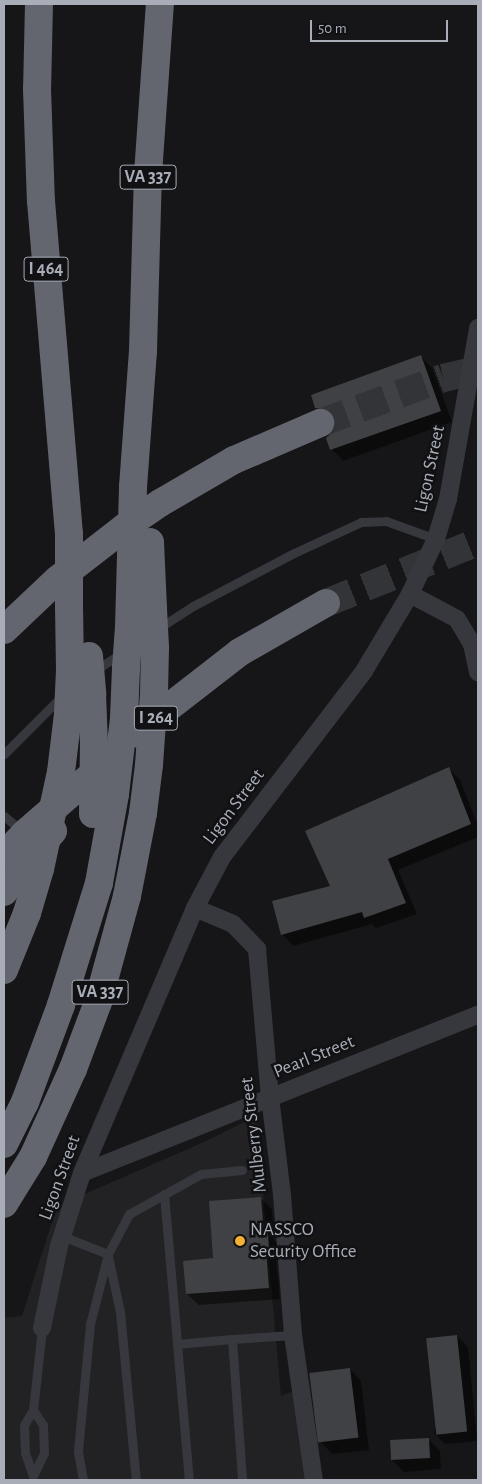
<!DOCTYPE html>
<html>
<head>
<meta charset="utf-8">
<style>
	body { margin:0 }
	#map { position:relative; width:482px; height:1484px; overflow:hidden; background:#161618; font-family:"Alegreya Sans",sans-serif }
	div>[style] { position:absolute }
	[style*='--x'] { left:calc(var(--x)*1px); top:calc(var(--y)*1px); width:calc(var(--w)*1px); rotate:calc(var(--a)*1deg) }
	.built>* { inset:0; background:#222225 }
	.shadow>* { inset:0; background:#0007 }
	.building>* { inset:0; background:#404145; transform-origin:0 0 }
	.motorway-tunnel>* { height:28px; margin-top:-14px; transform-origin:0; background:repeating-linear-gradient(90deg,#333438 0 28px,transparent 0 42px) }
	.service>* { height:9px; margin:-4.5px; padding:0 4.5px; transform-origin:4.5px; border-radius:4.5px; background:#37383d }
	.minor>* { height:18px; margin:-9px; padding:0 9px; transform-origin:9px; border-radius:9px; background:#37383d }
	.motorway>* { height:28px; margin:-14px; padding:0 14px; transform-origin:14px; border-radius:14px; background:#63666e }
	.motorway-bridge>* { height:28px; margin:-14px; padding:0 14px; transform-origin:14px; border-radius:14px; background:#63666e }
	.dots>* { width:14px; height:14px; translate:-50% -50%; box-sizing:border-box; border:2px solid #111113; border-radius:50% }
	span { translate:-50% -50%; white-space:nowrap; text-align:center; line-height:1.15; -webkit-text-stroke:5px #111113; paint-order:stroke }
	.shield-label span { padding:1px 4px; background:#111113; border:1px solid; border-radius:4px; -webkit-text-stroke-width:0 }
	.shield-label { font-size:18px; color:#a8adb8; font-weight:700 }
	.street-label { font-size:19px; color:#a8adb8 }
	.poi-label { font-size:19px; color:#a8adb8 }
	.left { translate:0 -50%; text-align:left }
	.frame { position:absolute; inset:0; border:5px solid #a8adb8; pointer-events:none }
	.scale { position:absolute; left:310px; top:20px; width:138px; height:22px; box-sizing:border-box; border:2px solid #a8adb8; border-top:0; padding-left:6px; font-size:15px; line-height:18px; white-space:nowrap; color:#a8adb8; -webkit-text-stroke:4px #111113; paint-order:stroke }
</style>
</head>
<body>
<div id="map">
	<div class="built">
		<div style="clip-path:polygon(256px 1116px,281px 1396px,304px 1387px,313px 1480px,4px 1480px,4px 1318px,22px 1316px,57px 1206px,204px 1142px)"></div>
	</div>
	<div class="shadow">
		<div style="clip-path:polygon(421px 357px,432px 368px,452px 422px,343px 461px,332px 449px,336px 420px,328px 419px,316px 408px)"></div>
		<div style="clip-path:polygon(448px 768px,460px 780px,478px 826px,478px 837px,398px 870px,417px 914px,376px 928px,372px 924px,293px 946px,282px 934px,332px 887px)"></div>
		<div style="clip-path:polygon(260px 1198px,272px 1209px,274px 1240px,279px 1245px,280px 1260px,276px 1260px,280px 1299px,199px 1305px,187px 1294px)"></div>
		<div style="clip-path:polygon(457px 1336px,468px 1347px,477px 1441px,445px 1444px,434px 1433px)"></div>
		<div style="clip-path:polygon(350px 1369px,361px 1381px,369px 1450px,332px 1454px,321px 1442px)"></div>
		<div style="clip-path:polygon(428px 1439px,440px 1451px,441px 1469px,404px 1472px,392px 1460px)"></div>
	</div>
	<div class="building">
		<div style="clip-path:polygon(421px 355px,441px 411px,330px 450px,326px 438px,333px 432px,335px 425px,334px 417px,329px 410px,315px 408px,311px 395px)"></div>
		<div style="clip-path:polygon(449px 767px,471px 824px,388px 859px,406px 903px,364px 918px,362px 912px,281px 935px,272px 901px,330px 886px,305px 831px)"></div>
		<div style="clip-path:polygon(261px 1197px,264px 1233px,268px 1232px,269px 1249px,266px 1249px,269px 1288px,186px 1294px,183px 1261px,213px 1258px,209px 1201px)"></div>
		<div style="left:457px;top:1335px;width:97px;height:31px;rotate:84deg"></div>
		<div style="left:350px;top:1368px;width:70px;height:41px;rotate:83deg"></div>
		<div style="left:429px;top:1438px;width:20px;height:39px;rotate:87deg"></div>
	</div>
	<div class="motorway-tunnel">
		<div style="--x:320;--y:423;--w:131;--a:-20.1"></div>
		<div style="--x:443;--y:378;--w:36;--a:-13"></div>
		<div style="--x:326;--y:603;--w:164;--a:-21.9"></div>
	</div>
	<div class="service">
		<div style="--x:159;--y:628;--w:40;--a:-32.9"></div>
		<div style="--x:193;--y:606;--w:114;--a:-27.7"></div>
		<div style="--x:294;--y:553;--w:74;--a:-24.8"></div>
		<div style="--x:361;--y:522;--w:25;--a:-2"></div>
		<div style="--x:386;--y:521;--w:53;--a:19.8"></div>
		<div style="--x:94;--y:671;--w:35;--a:-33"></div>
		<div style="--x:4;--y:754;--w:85;--a:-45"></div>
		<div style="--x:4;--y:816;--w:25;--a:40"></div>
		<div style="--x:164;--y:1194;--w:151;--a:85"></div>
		<div style="--x:177;--y:1344;--w:55;--a:-5.2"></div>
		<div style="--x:232;--y:1339;--w:141;--a:85.9"></div>
		<div style="--x:62;--y:1236;--w:49;--a:21.4"></div>
		<div style="--x:108;--y:1254;--w:45;--a:-62.3"></div>
		<div style="--x:129;--y:1214;--w:82;--a:-29.1"></div>
		<div style="--x:201;--y:1174;--w:41;--a:-5.6"></div>
		<div style="--x:108;--y:1256;--w:57;--a:77.9"></div>
		<div style="--x:120;--y:1312;--w:169;--a:84.6"></div>
		<div style="--x:232;--y:1339;--w:61;--a:-3.8"></div>
		<div style="--x:177;--y:1344;--w:137;--a:85"></div>
		<div style="--x:33;--y:1410;--w:18;--a:56"></div>
		<div style="--x:43;--y:1425;--w:28;--a:88"></div>
		<div style="--x:44;--y:1453;--w:25;--a:116"></div>
		<div style="--x:33;--y:1476;--w:24;--a:-109"></div>
		<div style="--x:25;--y:1453;--w:28;--a:-92"></div>
		<div style="--x:24;--y:1425;--w:17;--a:-59"></div>
		<div style="--x:33;--y:1410;--w:82;--a:-83.7"></div>
		<div style="--x:83;--y:1480;--w:29;--a:-100"></div>
		<div style="--x:78;--y:1451;--w:128;--a:-84.6"></div>
		<div style="--x:90;--y:1324;--w:72;--a:-75.6"></div>
	</div>
	<div class="minor">
		<div style="--x:410;--y:594;--w:53;--a:28"></div>
		<div style="--x:457;--y:619;--w:29;--a:59"></div>
		<div style="--x:472;--y:644;--w:29;--a:78"></div>
		<div style="--x:195;--y:908;--w:41;--a:22.8"></div>
		<div style="--x:233;--y:924;--w:35;--a:46"></div>
		<div style="--x:257;--y:949;--w:149;--a:85"></div>
		<div style="--x:270;--y:1097;--w:99;--a:83"></div>
		<div style="--x:282;--y:1195;--w:140;--a:85.5"></div>
		<div style="--x:293;--y:1335;--w:147;--a:81.8"></div>
		<div style="--x:82;--y:1173;--w:426;--a:-21.8"></div>
		<div style="--x:42;--y:1328;--w:84;--a:-78.3"></div>
		<div style="--x:59;--y:1246;--w:77;--a:-72.5"></div>
		<div style="--x:82;--y:1173;--w:288;--a:-66.9"></div>
		<div style="--x:195;--y:908;--w:58;--a:-62.1"></div>
		<div style="--x:222;--y:857;--w:234;--a:-52.6"></div>
		<div style="--x:364;--y:671;--w:90;--a:-59.1"></div>
		<div style="--x:410;--y:594;--w:61;--a:-64.7"></div>
		<div style="--x:436;--y:539;--w:42;--a:-73.3"></div>
		<div style="--x:448;--y:499;--w:174;--a:-80"></div>
	</div>
	<div class="motorway">
		<div style="--x:39;--y:4;--w:85;--a:91.3"></div>
		<div style="--x:37;--y:89;--w:112;--a:88"></div>
		<div style="--x:41;--y:201;--w:334;--a:85.2"></div>
		<div style="--x:133;--y:487;--w:136;--a:-85.8"></div>
		<div style="--x:143;--y:351;--w:177;--a:-88.4"></div>
		<div style="--x:148;--y:174;--w:170;--a:-86"></div>
		<div style="--x:150;--y:542;--w:67;--a:87.4"></div>
		<div style="--x:69;--y:606;--w:64;--a:89.1"></div>
		<div style="--x:129;--y:627;--w:71;--a:-88.4"></div>
		<div style="--x:4;--y:630;--w:74;--a:-43.4"></div>
		<div style="--x:58;--y:579;--w:85;--a:-37.8"></div>
		<div style="--x:125;--y:527;--w:42;--a:-34.4"></div>
		<div style="--x:160;--y:503;--w:86;--a:-30.2"></div>
		<div style="--x:234;--y:460;--w:94;--a:-23.3"></div>
		<div style="--x:92;--y:694;--w:49;--a:87.7"></div>
		<div style="--x:154;--y:694;--w:46;--a:-88.8"></div>
		<div style="--x:124;--y:718;--w:50;--a:-87.7"></div>
		<div style="--x:139;--y:734;--w:34;--a:-43"></div>
		<div style="--x:164;--y:711;--w:96;--a:-37.8"></div>
		<div style="--x:240;--y:652;--w:99;--a:-29.7"></div>
		<div style="--x:61;--y:772;--w:58;--a:-83.1"></div>
		<div style="--x:4;--y:855;--w:29;--a:-46"></div>
		<div style="--x:24;--y:834;--w:111;--a:-41"></div>
		<div style="--x:4;--y:892;--w:29;--a:-55"></div>
		<div style="--x:21;--y:868;--w:49;--a:-49.1"></div>
		<div style="--x:4;--y:970;--w:61;--a:-68"></div>
		<div style="--x:27;--y:913;--w:46;--a:-73.5"></div>
		<div style="--x:4;--y:1144;--w:47;--a:-63.4"></div>
		<div style="--x:25;--y:1102;--w:103;--a:-69.6"></div>
		<div style="--x:61;--y:1005;--w:128;--a:-72.7"></div>
		<div style="--x:99;--y:883;--w:90;--a:-79.8"></div>
		<div style="--x:4;--y:1204;--w:55;--a:-58.3"></div>
		<div style="--x:33;--y:1157;--w:97;--a:-65.6"></div>
		<div style="--x:73;--y:1069;--w:72;--a:-69.5"></div>
		<div style="--x:98;--y:1002;--w:110;--a:-74.7"></div>
		<div style="--x:127;--y:896;--w:85;--a:-79.1"></div>
		<div style="--x:143;--y:813;--w:48;--a:-82.9"></div>
	</div>
	<div class="motorway-bridge">
		<div style="--x:69;--y:534;--w:72;--a:90"></div>
		<div style="--x:131;--y:556;--w:69;--a:-88.3"></div>
		<div style="--x:153;--y:609;--w:39;--a:87"></div>
		<div style="--x:89;--y:656;--w:38;--a:85"></div>
		<div style="--x:126;--y:668;--w:41;--a:-85.8"></div>
		<div style="--x:68;--y:714;--w:44;--a:-87.4"></div>
		<div style="--x:149;--y:765;--w:71;--a:-86"></div>
		<div style="--x:115;--y:794;--w:77;--a:-83.2"></div>
		<div style="--x:93;--y:814;--w:71;--a:-89.2"></div>
		<div style="--x:40;--y:869;--w:99;--a:-77.8"></div>
	</div>
	<div class="dots">
		<div style="left:240px;top:1241px;background:#f2b134"></div>
	</div>
	<div class="shield-label">
		<span style="left:148px;top:177px">VA 337</span>
		<span style="left:46px;top:269px">I 464</span>
		<span style="left:156px;top:718px">I 264</span>
		<span style="left:100px;top:992px">VA 337</span>
	</div>
	<div class="street-label">
		<span style="left:430px;top:469px;rotate:-78deg">Ligon Street</span>
		<span style="left:234px;top:807px;rotate:-53deg">Ligon Street</span>
		<span style="left:314px;top:1057px;rotate:-22deg">Pearl Street</span>
		<span style="left:254px;top:1135px;rotate:-97deg">Mulberry Street</span>
		<span style="left:60px;top:1178px;rotate:-70deg">Ligon Street</span>
	</div>
	<div class="poi-label">
		<span class="left" style="left:250px;top:1241px">NASSCO<br>Security Office</span>
	</div>
	<div class="frame"></div>
	<div class="scale">50 m</div>
</div>
</body>
</html>
